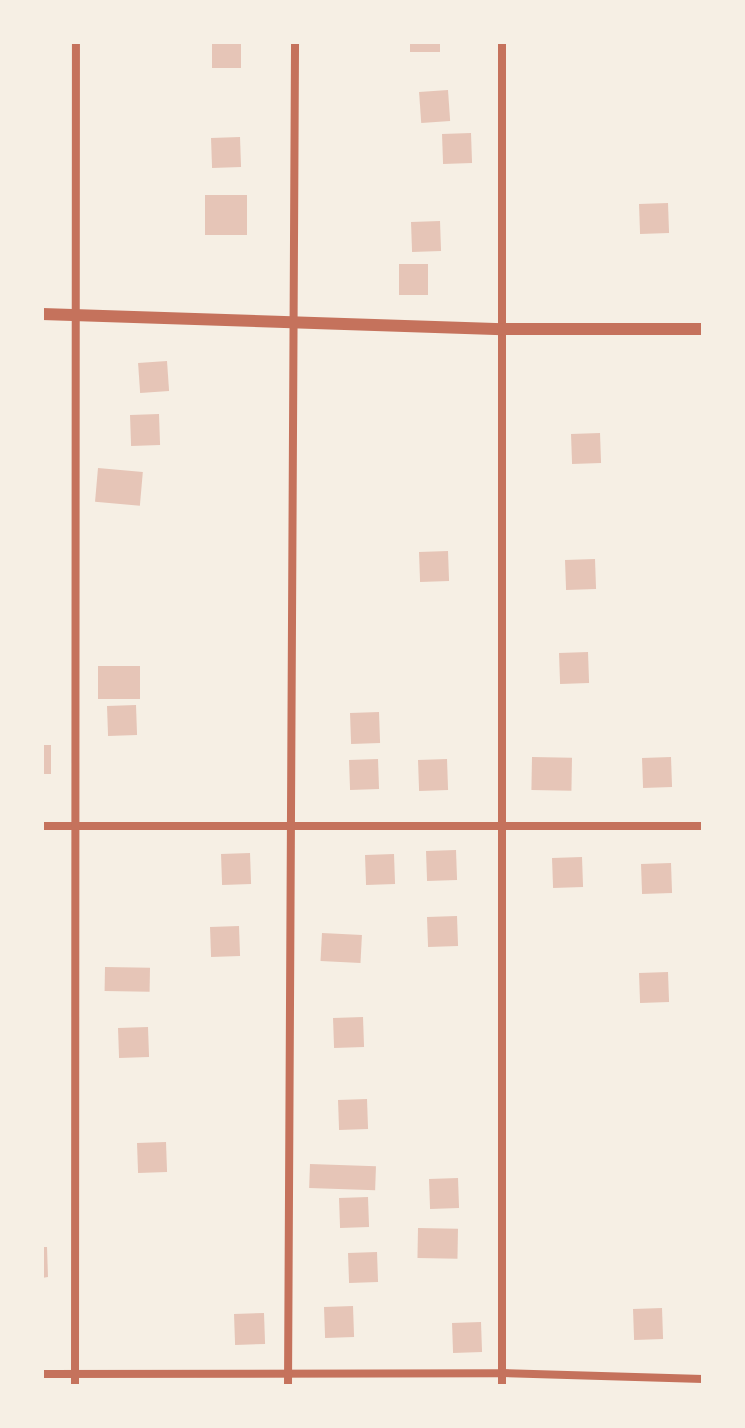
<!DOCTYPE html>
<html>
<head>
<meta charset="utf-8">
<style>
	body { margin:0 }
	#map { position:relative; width:745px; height:1428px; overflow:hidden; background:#f6efe4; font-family:Rubik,sans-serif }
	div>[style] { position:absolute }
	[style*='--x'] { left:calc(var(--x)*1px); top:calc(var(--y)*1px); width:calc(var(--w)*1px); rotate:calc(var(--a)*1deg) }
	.building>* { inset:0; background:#e6c5b7; transform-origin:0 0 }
	.minor>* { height:8px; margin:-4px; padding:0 4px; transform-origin:4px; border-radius:4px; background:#c5725c }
	.tertiary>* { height:12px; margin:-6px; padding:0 6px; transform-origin:6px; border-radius:6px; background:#c5725c }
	span { translate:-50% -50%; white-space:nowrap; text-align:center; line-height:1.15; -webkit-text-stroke:7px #f6efe4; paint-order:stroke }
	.frame { position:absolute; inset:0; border:44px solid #f6efe4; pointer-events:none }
</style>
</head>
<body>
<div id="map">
	<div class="building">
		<div style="left:212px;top:42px;width:29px;height:26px"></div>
		<div style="left:410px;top:42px;width:30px;height:10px"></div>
		<div style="left:448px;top:90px;width:31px;height:29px;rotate:86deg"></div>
		<div style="left:471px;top:133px;width:30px;height:29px;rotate:88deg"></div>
		<div style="left:240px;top:137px;width:30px;height:29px;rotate:88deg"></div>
		<div style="left:205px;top:195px;width:42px;height:40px"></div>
		<div style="left:668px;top:203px;width:30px;height:29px;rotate:88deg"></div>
		<div style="left:440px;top:221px;width:30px;height:29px;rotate:88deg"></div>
		<div style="left:399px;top:264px;width:29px;height:31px"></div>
		<div style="left:167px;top:361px;width:30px;height:29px;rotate:86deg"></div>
		<div style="left:159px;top:414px;width:31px;height:29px;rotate:88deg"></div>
		<div style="left:600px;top:433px;width:30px;height:29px;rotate:88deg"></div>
		<div style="left:98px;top:468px;width:45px;height:34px;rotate:5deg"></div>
		<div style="left:448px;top:551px;width:30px;height:29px;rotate:88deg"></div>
		<div style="left:595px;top:559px;width:30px;height:30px;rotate:88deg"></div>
		<div style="left:588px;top:652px;width:31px;height:29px;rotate:88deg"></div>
		<div style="left:98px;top:666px;width:42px;height:33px"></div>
		<div style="left:136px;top:705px;width:30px;height:29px;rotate:88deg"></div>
		<div style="left:379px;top:712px;width:31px;height:29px;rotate:88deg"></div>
		<div style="left:42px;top:745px;width:9px;height:29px"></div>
		<div style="left:532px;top:757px;width:40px;height:33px;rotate:1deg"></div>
		<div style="left:671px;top:757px;width:30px;height:29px;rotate:88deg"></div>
		<div style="left:378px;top:759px;width:30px;height:29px;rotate:88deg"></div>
		<div style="left:447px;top:759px;width:31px;height:29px;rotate:88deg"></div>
		<div style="left:456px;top:850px;width:30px;height:30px;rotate:88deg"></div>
		<div style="left:250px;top:853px;width:31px;height:29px;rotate:88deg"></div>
		<div style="left:394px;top:854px;width:30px;height:29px;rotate:88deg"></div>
		<div style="left:582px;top:857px;width:30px;height:30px;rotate:88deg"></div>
		<div style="left:671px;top:863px;width:30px;height:30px;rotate:88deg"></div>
		<div style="left:457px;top:916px;width:30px;height:30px;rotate:88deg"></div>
		<div style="left:239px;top:926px;width:30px;height:29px;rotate:88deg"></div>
		<div style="left:322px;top:933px;width:40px;height:28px;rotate:3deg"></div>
		<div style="left:105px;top:967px;width:45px;height:24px;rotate:1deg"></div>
		<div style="left:668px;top:972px;width:30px;height:29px;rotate:88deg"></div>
		<div style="left:363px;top:1017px;width:30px;height:30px;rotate:88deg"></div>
		<div style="left:148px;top:1027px;width:30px;height:30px;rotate:88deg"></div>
		<div style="left:367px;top:1099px;width:30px;height:29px;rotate:88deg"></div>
		<div style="left:166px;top:1142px;width:30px;height:29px;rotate:88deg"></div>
		<div style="left:310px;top:1164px;width:66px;height:24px;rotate:2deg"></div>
		<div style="left:458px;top:1178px;width:30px;height:29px;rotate:88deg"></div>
		<div style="left:368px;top:1197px;width:30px;height:29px;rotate:88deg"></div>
		<div style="left:418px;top:1228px;width:40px;height:30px;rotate:1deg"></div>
		<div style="clip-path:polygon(42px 1247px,47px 1247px,48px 1277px,42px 1278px)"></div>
		<div style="left:377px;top:1252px;width:30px;height:29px;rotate:88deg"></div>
		<div style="left:353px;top:1306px;width:31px;height:29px;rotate:88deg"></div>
		<div style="left:662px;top:1308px;width:31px;height:29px;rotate:88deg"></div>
		<div style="left:264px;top:1313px;width:31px;height:30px;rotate:88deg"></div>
		<div style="left:481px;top:1322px;width:30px;height:29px;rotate:88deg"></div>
	</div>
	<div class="minor">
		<div style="--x:502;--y:42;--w:1344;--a:90"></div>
		<div style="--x:42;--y:826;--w:661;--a:0"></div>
		<div style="--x:42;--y:1374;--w:461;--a:-0.1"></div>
		<div style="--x:503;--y:1373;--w:200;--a:1.7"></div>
		<div style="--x:75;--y:1386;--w:1344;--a:-89.96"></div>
		<div style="--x:288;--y:1386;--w:1344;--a:-89.7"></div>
	</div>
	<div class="tertiary">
		<div style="--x:42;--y:314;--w:461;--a:1.9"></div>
		<div style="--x:503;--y:329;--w:200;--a:0"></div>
	</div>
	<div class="frame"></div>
</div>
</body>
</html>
